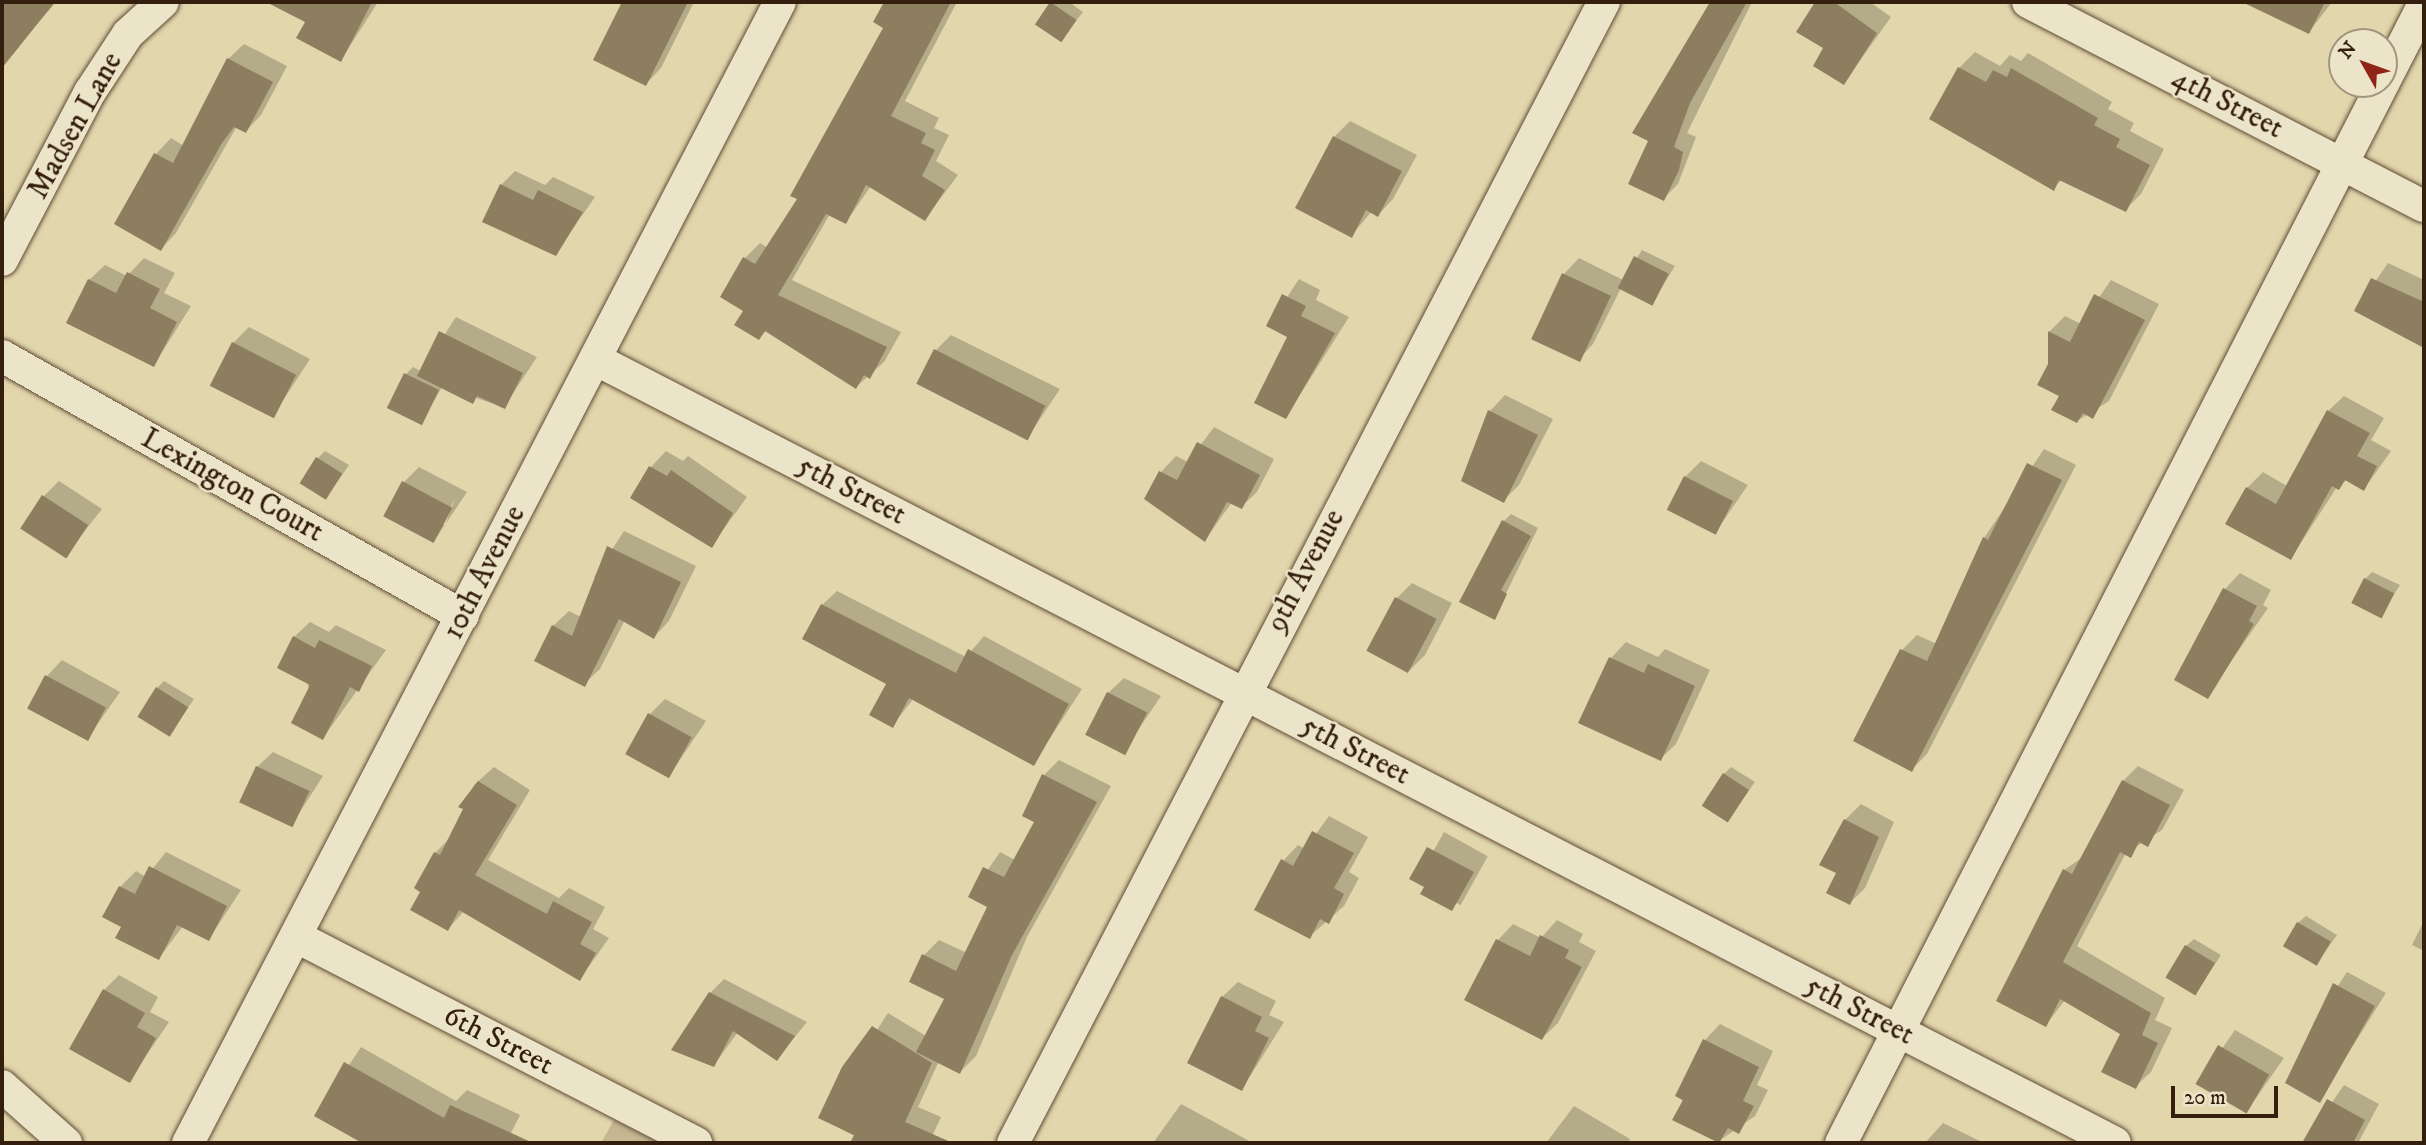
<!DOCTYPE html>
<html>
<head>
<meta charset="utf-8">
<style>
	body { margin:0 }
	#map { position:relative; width:2426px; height:1145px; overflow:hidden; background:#e2d6ac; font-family:"IM FELL DW Pica",serif }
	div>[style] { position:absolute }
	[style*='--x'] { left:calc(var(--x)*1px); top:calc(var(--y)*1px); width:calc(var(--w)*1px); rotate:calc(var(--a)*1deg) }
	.green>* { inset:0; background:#c4b791 }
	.shadow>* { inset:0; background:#0003; transform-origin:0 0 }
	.building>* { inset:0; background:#8e7e60; transform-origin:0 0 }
	.roads { filter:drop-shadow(0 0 2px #604c36) drop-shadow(0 0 2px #604c36) }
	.street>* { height:32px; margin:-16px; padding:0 16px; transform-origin:16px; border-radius:16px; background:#ece4c9 }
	span { translate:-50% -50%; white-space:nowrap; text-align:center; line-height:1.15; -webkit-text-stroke:5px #ece4c9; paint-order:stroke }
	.street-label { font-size:30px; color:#341e0e }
	.frame { position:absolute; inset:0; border:4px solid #341e0e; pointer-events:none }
	.north { position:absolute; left:2328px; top:28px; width:70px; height:70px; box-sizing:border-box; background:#ece4c9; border:2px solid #a2957e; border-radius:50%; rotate:310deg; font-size:19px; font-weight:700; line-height:28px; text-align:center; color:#341e0e }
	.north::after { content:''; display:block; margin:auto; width:24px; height:32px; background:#8f2418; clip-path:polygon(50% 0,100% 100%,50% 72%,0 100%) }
	.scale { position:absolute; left:2171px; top:1086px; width:107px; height:32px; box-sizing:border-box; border:4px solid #341e0e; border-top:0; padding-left:9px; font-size:21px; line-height:24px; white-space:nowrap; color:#341e0e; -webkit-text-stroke:5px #ece4c9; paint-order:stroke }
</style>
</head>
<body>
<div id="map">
	<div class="green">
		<div style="clip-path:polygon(614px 1120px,660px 1143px,601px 1143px)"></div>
	</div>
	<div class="shadow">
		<div style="clip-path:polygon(2px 2px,56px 2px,11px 54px,2px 47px)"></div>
		<div style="clip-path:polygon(310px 2px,378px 2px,341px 60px,301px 18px)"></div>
		<div style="clip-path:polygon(624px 2px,694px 2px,661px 68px,646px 84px,596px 59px)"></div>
		<div style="clip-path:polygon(888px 2px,957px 2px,905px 101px,939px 118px,934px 128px,949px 135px,936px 161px,958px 175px,925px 219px,871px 186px,846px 222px,830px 214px,792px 280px,901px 332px,884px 362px,856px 387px,767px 330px,759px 338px,745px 310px,722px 297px,745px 258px,760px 243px,768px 248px,800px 199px,885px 27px,875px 22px)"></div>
		<div style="clip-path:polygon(1053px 2px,1069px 2px,1083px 12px,1060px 41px,1037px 24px)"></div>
		<div style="clip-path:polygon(1712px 2px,1752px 2px,1687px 133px,1696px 137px,1678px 184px,1664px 198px,1651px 141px,1635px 133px)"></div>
		<div style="clip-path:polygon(1817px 2px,1870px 2px,1891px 17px,1844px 83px,1826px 48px,1799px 31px)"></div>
		<div style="clip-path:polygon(2276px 2px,2332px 2px,2309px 32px,2271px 13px)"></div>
		<div style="clip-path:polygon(244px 44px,287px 66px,261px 115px,246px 131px,237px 126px,176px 233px,161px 249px,156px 154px,171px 138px,184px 146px,228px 59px)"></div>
		<div style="clip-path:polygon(1975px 52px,2000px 66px,2010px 55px,2021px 61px,2028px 53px,2112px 102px,2108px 109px,2134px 123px,2130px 131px,2164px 149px,2141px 194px,2125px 210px,2062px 180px,2053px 188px,1959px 68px)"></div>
		<div style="clip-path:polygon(1350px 121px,1417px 155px,1393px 199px,1378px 215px,1372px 211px,1351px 236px,1334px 137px)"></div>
		<div style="clip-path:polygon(515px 171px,545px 185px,553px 177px,595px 197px,555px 254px,501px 185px)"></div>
		<div style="clip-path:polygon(1642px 250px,1675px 266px,1652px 303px,1621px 288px,1593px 344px,1578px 360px,1537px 340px,1564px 274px,1579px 258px,1623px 280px)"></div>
		<div style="clip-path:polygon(144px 258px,175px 273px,164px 293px,191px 306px,154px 365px,89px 280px,105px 265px,127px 276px)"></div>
		<div style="clip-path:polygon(2388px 263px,2424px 280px,2424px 355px,2423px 346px,2356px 310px)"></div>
		<div style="clip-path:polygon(1299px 279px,1320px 290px,1316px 300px,1349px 317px,1286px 417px,1289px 336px,1268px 326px)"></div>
		<div style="clip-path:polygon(2111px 280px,2159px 304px,2109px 401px,2077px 421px,2050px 365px,2050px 331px,2065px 316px,2081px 324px)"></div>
		<div style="clip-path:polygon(456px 317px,537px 357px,504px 407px,442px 387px,421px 423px,406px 374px,413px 367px,421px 371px)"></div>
		<div style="clip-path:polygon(249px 327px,310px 359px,273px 416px,233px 343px)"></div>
		<div style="clip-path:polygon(951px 335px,1060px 389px,1028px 437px,936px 350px)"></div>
		<div style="clip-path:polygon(1505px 395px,1553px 419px,1519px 485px,1503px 501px,1463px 480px,1490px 411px)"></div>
		<div style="clip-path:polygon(2344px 396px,2384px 418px,2371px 440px,2391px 451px,2364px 489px,2347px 480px,2337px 487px,2291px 558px,2247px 488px,2263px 472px,2287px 486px,2328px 411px)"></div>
		<div style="clip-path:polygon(1214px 427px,1274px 459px,1257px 492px,1241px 507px,1232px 502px,1205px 540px,1146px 499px,1161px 472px,1176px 456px,1188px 462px)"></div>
		<div style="clip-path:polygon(2044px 449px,2076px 465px,1927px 754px,1912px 769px,1902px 650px,1917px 635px,1937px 644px,1984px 538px)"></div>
		<div style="clip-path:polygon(325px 451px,349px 465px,327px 497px,317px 459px)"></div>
		<div style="clip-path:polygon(666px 451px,683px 461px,688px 456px,747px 497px,712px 545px,651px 467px)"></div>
		<div style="clip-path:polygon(1701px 461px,1748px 485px,1715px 533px,1685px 477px)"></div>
		<div style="clip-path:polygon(evenodd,419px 467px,467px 492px,434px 541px,404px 482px,419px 467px,455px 499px,445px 525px,441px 525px,455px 499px)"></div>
		<div style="clip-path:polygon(59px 481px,102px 509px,65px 556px,44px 496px)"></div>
		<div style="clip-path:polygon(1511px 514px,1538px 528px,1494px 618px,1504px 521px)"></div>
		<div style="clip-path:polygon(624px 531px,696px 566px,669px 621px,654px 637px,625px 620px,600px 669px,584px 684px,553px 626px,569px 611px,583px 618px,600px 580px,594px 577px)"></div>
		<div style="clip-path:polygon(2372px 572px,2400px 585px,2381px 615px,2365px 579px)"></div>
		<div style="clip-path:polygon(2240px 573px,2271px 590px,2263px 605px,2268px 608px,2207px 696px,2176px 679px,2225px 589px)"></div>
		<div style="clip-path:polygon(1412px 583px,1452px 603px,1425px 655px,1409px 671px,1397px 598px)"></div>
		<div style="clip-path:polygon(837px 591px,966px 657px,984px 636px,1082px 689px,1034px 763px,914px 698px,892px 726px,888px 683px,822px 605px)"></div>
		<div style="clip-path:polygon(310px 622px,329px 632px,336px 625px,386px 650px,323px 738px,294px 637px)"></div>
		<div style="clip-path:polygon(1626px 642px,1658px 657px,1665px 649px,1710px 670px,1676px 744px,1660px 759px,1581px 722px,1611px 658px)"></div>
		<div style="clip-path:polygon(62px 660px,120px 692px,87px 739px,47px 676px)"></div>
		<div style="clip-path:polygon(1124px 678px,1161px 696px,1124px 751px,1108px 693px)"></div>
		<div style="clip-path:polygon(164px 681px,194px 699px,170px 734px,157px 688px)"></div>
		<div style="clip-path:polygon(665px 699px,706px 721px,669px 776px,650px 714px)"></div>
		<div style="clip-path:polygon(273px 752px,323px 776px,291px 826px,257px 767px)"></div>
		<div style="clip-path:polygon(1059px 760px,1111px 786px,1027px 937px,976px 1056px,960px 1072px,939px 1061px,918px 1107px,941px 1117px,929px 1143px,868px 1143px,820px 1118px,888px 1013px,926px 1036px,946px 998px,924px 955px,939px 940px,965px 952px,989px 906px,970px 896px,1000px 852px,1015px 860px,1036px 821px,1044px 775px)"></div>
		<div style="clip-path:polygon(2138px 766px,2184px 790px,2162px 830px,2126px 853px,2077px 946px,2165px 998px,2155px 1020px,2172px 1028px,2151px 1072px,2136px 1086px,2122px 1033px,2065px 1000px,2046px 1025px,2064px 870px,2083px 857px,2123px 781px)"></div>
		<div style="clip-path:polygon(494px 767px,530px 790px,488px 860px,559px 898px,569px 888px,605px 907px,593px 929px,609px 938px,580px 979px,464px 911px,448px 929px,422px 891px,435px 853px,450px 838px,474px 785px)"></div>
		<div style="clip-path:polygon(1731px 767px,1755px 782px,1728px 820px,1724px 774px)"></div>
		<div style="clip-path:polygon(1861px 804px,1894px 822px,1865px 888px,1850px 903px,1845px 820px)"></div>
		<div style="clip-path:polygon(1329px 816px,1368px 837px,1349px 872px,1359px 878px,1344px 906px,1309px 937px,1283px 861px,1298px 845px,1305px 849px)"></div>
		<div style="left:1444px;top:832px;width:50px;height:56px;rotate:29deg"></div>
		<div style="clip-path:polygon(166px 852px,241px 890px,209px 939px,183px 926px,159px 958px,123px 926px,120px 887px,136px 871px,146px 877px)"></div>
		<div style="clip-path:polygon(2306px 916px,2337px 935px,2316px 965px,2298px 923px)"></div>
		<div style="clip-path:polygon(1557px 920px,1583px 934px,1579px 942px,1596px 951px,1558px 1023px,1542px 1038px,1467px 999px,1498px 940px,1513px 924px,1541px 938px)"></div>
		<div style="clip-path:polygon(2424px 921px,2424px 951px,2412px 945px)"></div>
		<div style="clip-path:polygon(2194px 939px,2221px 955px,2196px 993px,2186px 946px)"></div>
		<div style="clip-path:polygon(2347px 972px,2386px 993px,2319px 1100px,2319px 1027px,2313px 1024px)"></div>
		<div style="clip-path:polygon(119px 975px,158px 997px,150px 1012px,169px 1022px,129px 1081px,104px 990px)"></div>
		<div style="clip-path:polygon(724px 979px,807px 1022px,777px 1059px,738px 1032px,714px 1065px,710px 993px)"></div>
		<div style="clip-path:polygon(1238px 982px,1276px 1001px,1269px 1015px,1284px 1022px,1242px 1089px,1222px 997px)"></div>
		<div style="clip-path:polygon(1720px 1024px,1773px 1051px,1757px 1085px,1768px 1090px,1755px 1116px,1719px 1141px,1677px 1095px,1705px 1040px)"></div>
		<div style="clip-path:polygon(2235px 1030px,2284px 1058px,2247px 1111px,2198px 1083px)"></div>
		<div style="clip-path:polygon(361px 1047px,456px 1101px,467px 1090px,520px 1115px,506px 1143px,366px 1143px,316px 1115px)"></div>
		<div style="clip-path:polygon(2344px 1085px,2379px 1104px,2358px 1143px,2304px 1143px)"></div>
		<div style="clip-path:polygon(1181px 1104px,1253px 1143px,1153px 1143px)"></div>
		<div style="clip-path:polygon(1574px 1106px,1630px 1139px,1628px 1143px,1546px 1143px)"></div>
		<div style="clip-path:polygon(1943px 1123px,1984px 1143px,1925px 1143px)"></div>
	</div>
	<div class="building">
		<div style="clip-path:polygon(2px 2px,55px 2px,2px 68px)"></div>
		<div style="clip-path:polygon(266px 2px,372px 2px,341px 62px,296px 38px,305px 22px)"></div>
		<div style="clip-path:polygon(622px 2px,688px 2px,646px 86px,593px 60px)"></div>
		<div style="clip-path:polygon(884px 2px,951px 2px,891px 116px,926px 133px,921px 143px,935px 150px,922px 176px,945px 190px,925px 221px,866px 185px,846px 224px,826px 214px,778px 295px,887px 347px,870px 379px,864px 375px,856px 389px,765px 331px,759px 340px,734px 325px,743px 311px,720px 297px,743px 257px,755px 264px,797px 199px,790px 196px,883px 28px,873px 22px)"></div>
		<div style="left:1050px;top:2px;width:32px;height:27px;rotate:34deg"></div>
		<div style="clip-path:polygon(1710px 2px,1747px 2px,1690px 103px,1674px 147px,1683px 152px,1679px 170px,1664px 201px,1628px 184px,1648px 141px,1632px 133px)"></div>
		<div style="clip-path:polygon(1815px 2px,1834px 2px,1877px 33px,1844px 85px,1813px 66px,1823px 48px,1796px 32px)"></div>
		<div style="clip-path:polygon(2242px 2px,2325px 2px,2309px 34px)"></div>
		<div style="clip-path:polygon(227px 58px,273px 82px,246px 133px,234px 127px,222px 143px,161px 251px,114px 224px,154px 153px,173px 163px)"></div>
		<div style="clip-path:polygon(1958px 67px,1986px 82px,1993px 70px,2007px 77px,2011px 68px,2098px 118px,2094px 125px,2120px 139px,2116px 147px,2150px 165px,2126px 212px,2059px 180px,2054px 191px,1929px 119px)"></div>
		<div style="clip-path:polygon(1333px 136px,1402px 171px,1378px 217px,1366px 210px,1352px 238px,1295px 208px)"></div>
		<div style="clip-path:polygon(500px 184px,533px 200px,538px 190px,583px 212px,556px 256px,482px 222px)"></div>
		<div style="left:1634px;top:256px;width:39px;height:36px;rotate:27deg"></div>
		<div style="clip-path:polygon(127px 272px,160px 289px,150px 308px,177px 322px,154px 367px,66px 323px,88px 279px,116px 293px)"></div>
		<div style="left:1562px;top:273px;width:54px;height:73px;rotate:25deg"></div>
		<div style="clip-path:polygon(2371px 278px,2424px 302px,2424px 348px,2354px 311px)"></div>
		<div style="clip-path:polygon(1282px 294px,1306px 306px,1301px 316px,1335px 333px,1286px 419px,1254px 403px,1287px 337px,1266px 326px)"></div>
		<div style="clip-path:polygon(2094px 294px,2145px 320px,2093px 419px,2083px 413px,2077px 423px,2051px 410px,2059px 396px,2037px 385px,2048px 364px,2048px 331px,2070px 342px)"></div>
		<div style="clip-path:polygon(439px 331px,523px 373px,505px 409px,477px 396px,473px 404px,417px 376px)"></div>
		<div style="left:232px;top:342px;width:72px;height:49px;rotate:27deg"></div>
		<div style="left:934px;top:349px;width:125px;height:39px;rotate:27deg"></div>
		<div style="left:404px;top:373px;width:39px;height:39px;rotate:26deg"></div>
		<div style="clip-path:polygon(1488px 410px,1538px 435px,1504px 503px,1461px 481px)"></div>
		<div style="clip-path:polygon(2327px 410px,2370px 433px,2357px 456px,2377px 466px,2364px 491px,2345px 480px,2339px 490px,2332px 486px,2291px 560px,2225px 524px,2246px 487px,2276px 504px)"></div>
		<div style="clip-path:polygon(1197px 442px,1260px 475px,1242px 509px,1227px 502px,1205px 542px,1144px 499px,1159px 471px,1177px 480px)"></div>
		<div style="left:316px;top:457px;width:31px;height:31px;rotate:32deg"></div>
		<div style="clip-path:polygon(2027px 463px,2062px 480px,1912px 772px,1853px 741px,1900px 649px,1927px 661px,1983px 537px,1988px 540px)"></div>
		<div style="clip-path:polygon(649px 466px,667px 476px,671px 470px,733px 513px,712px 548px,630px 498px)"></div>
		<div style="left:1684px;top:476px;width:55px;height:38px;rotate:27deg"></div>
		<div style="left:402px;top:481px;width:57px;height:40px;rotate:28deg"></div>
		<div style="left:42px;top:495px;width:55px;height:40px;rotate:33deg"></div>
		<div style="clip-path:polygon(1502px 520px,1531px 536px,1501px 590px,1507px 594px,1495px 620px,1459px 602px)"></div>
		<div style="clip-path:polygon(607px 546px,681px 582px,654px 639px,619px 619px,585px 687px,534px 661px,552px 625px,572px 636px)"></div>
		<div style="left:2364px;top:578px;width:34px;height:28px;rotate:27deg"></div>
		<div style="clip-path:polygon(2223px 588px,2257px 606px,2249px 621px,2254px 624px,2208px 699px,2174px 680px)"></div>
		<div style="left:1395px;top:597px;width:47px;height:61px;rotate:28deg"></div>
		<div style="clip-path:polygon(821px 604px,956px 673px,968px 649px,1069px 704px,1034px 766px,909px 698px,893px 728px,869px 715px,886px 684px,802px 639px)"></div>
		<div style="clip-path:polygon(293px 636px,315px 648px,319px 640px,372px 666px,359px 692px,350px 687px,323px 740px,291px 723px,310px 685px,277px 668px)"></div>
		<div style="clip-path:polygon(1609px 657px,1644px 673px,1648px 664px,1695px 686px,1661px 761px,1578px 723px)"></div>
		<div style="left:45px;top:675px;width:69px;height:38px;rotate:28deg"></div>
		<div style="left:156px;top:687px;width:38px;height:35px;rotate:32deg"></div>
		<div style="left:1107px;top:692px;width:45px;height:48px;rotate:27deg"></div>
		<div style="left:648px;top:713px;width:50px;height:47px;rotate:29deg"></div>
		<div style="left:256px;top:766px;width:59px;height:40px;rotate:25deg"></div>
		<div style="left:1723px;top:773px;width:31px;height:39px;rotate:33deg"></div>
		<div style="clip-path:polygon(1042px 774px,1097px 802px,1012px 955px,960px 1074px,916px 1052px,944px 999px,909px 982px,922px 954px,956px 971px,987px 907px,968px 897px,983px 867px,1004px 877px,1034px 822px,1022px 816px)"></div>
		<div style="clip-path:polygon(2122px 780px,2170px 805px,2148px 847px,2139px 842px,2131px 858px,2120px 852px,2063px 962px,2151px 1013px,2142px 1035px,2158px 1043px,2136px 1089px,2101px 1072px,2120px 1034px,2060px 999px,2046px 1027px,1996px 1001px,2063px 869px,2072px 874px)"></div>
		<div style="clip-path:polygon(478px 781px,517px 805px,475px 875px,547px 914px,553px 901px,592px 922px,580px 944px,596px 953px,580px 981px,459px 910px,448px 931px,410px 910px,420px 892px,414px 888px,434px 852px,440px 855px,463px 809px,458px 807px)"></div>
		<div style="clip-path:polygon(1844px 819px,1879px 837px,1850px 905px,1826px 893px,1836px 873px,1819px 865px)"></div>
		<div style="clip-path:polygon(1312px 831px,1354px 853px,1334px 888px,1344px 894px,1329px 924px,1320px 919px,1310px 939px,1254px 910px,1281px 859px,1293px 866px)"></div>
		<div style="clip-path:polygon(1427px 847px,1474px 872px,1452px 911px,1420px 894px,1424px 887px,1409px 879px)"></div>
		<div style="clip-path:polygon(149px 866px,227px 906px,209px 941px,177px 925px,159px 960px,115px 938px,121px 927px,102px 917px,119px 886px,135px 894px)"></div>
		<div style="left:2297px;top:922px;width:39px;height:28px;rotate:30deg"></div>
		<div style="clip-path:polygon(1540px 935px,1569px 950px,1565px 958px,1582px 967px,1542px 1040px,1464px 1000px,1496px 939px,1530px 956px)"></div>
		<div style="left:2185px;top:945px;width:35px;height:38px;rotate:31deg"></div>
		<div style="clip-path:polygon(2333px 983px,2375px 1006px,2320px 1103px,2285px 1083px)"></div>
		<div style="clip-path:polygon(103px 989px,145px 1013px,137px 1027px,156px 1038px,130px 1083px,69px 1049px)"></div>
		<div style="clip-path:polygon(709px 992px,795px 1036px,777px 1061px,733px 1031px,714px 1067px,671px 1050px)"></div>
		<div style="clip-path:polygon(1221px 996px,1262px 1017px,1255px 1031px,1269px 1038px,1242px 1091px,1187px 1063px)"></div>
		<div style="clip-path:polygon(872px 1026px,932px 1063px,905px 1122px,953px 1143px,850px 1143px,854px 1135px,818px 1118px,842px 1067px)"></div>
		<div style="clip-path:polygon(1703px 1039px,1759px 1067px,1743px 1101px,1754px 1106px,1739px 1134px,1728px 1128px,1719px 1143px,1672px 1120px,1683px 1100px,1675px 1096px)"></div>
		<div style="left:2218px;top:1045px;width:59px;height:45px;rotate:30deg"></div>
		<div style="clip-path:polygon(344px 1062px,444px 1118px,450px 1105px,533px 1143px,362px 1143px,314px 1116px)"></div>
		<div style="clip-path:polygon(2327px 1099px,2365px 1120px,2353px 1143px,2302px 1143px)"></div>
	</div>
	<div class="roads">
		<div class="street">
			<div style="--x:2028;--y:2;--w:445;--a:27.3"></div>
			<div style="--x:2384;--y:82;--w:88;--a:-62.9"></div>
			<div style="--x:2;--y:260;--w:190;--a:-62.4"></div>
			<div style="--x:90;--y:92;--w:69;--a:-56.8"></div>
			<div style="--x:128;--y:34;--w:47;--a:-42.4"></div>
			<div style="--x:2;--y:356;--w:529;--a:29.42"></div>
			<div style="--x:595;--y:359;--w:1710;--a:27.28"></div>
			<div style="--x:299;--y:938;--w:447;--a:27.3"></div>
			<div style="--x:2;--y:1086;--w:86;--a:41.7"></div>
			<div style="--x:188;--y:1143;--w:1285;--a:-62.58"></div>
			<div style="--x:1013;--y:1143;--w:1285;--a:-62.62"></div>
			<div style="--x:1841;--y:1143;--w:1190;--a:-62.9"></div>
		</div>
	</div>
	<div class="street-label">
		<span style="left:2227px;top:104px;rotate:27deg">4th Street</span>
		<span style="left:76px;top:126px;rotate:-61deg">Madsen Lane</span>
		<span style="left:232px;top:486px;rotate:29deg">Lexington Court</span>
		<span style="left:851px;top:491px;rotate:27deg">5th Street</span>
		<span style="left:1306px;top:571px;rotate:-62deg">9th Avenue</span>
		<span style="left:485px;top:573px;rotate:-63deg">10th Avenue</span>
		<span style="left:1355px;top:751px;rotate:27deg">5th Street</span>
		<span style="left:1859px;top:1011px;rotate:27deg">5th Street</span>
		<span style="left:498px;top:1041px;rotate:27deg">6th Street</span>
	</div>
	<div class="frame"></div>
	<div class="north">N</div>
	<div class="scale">20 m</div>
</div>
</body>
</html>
